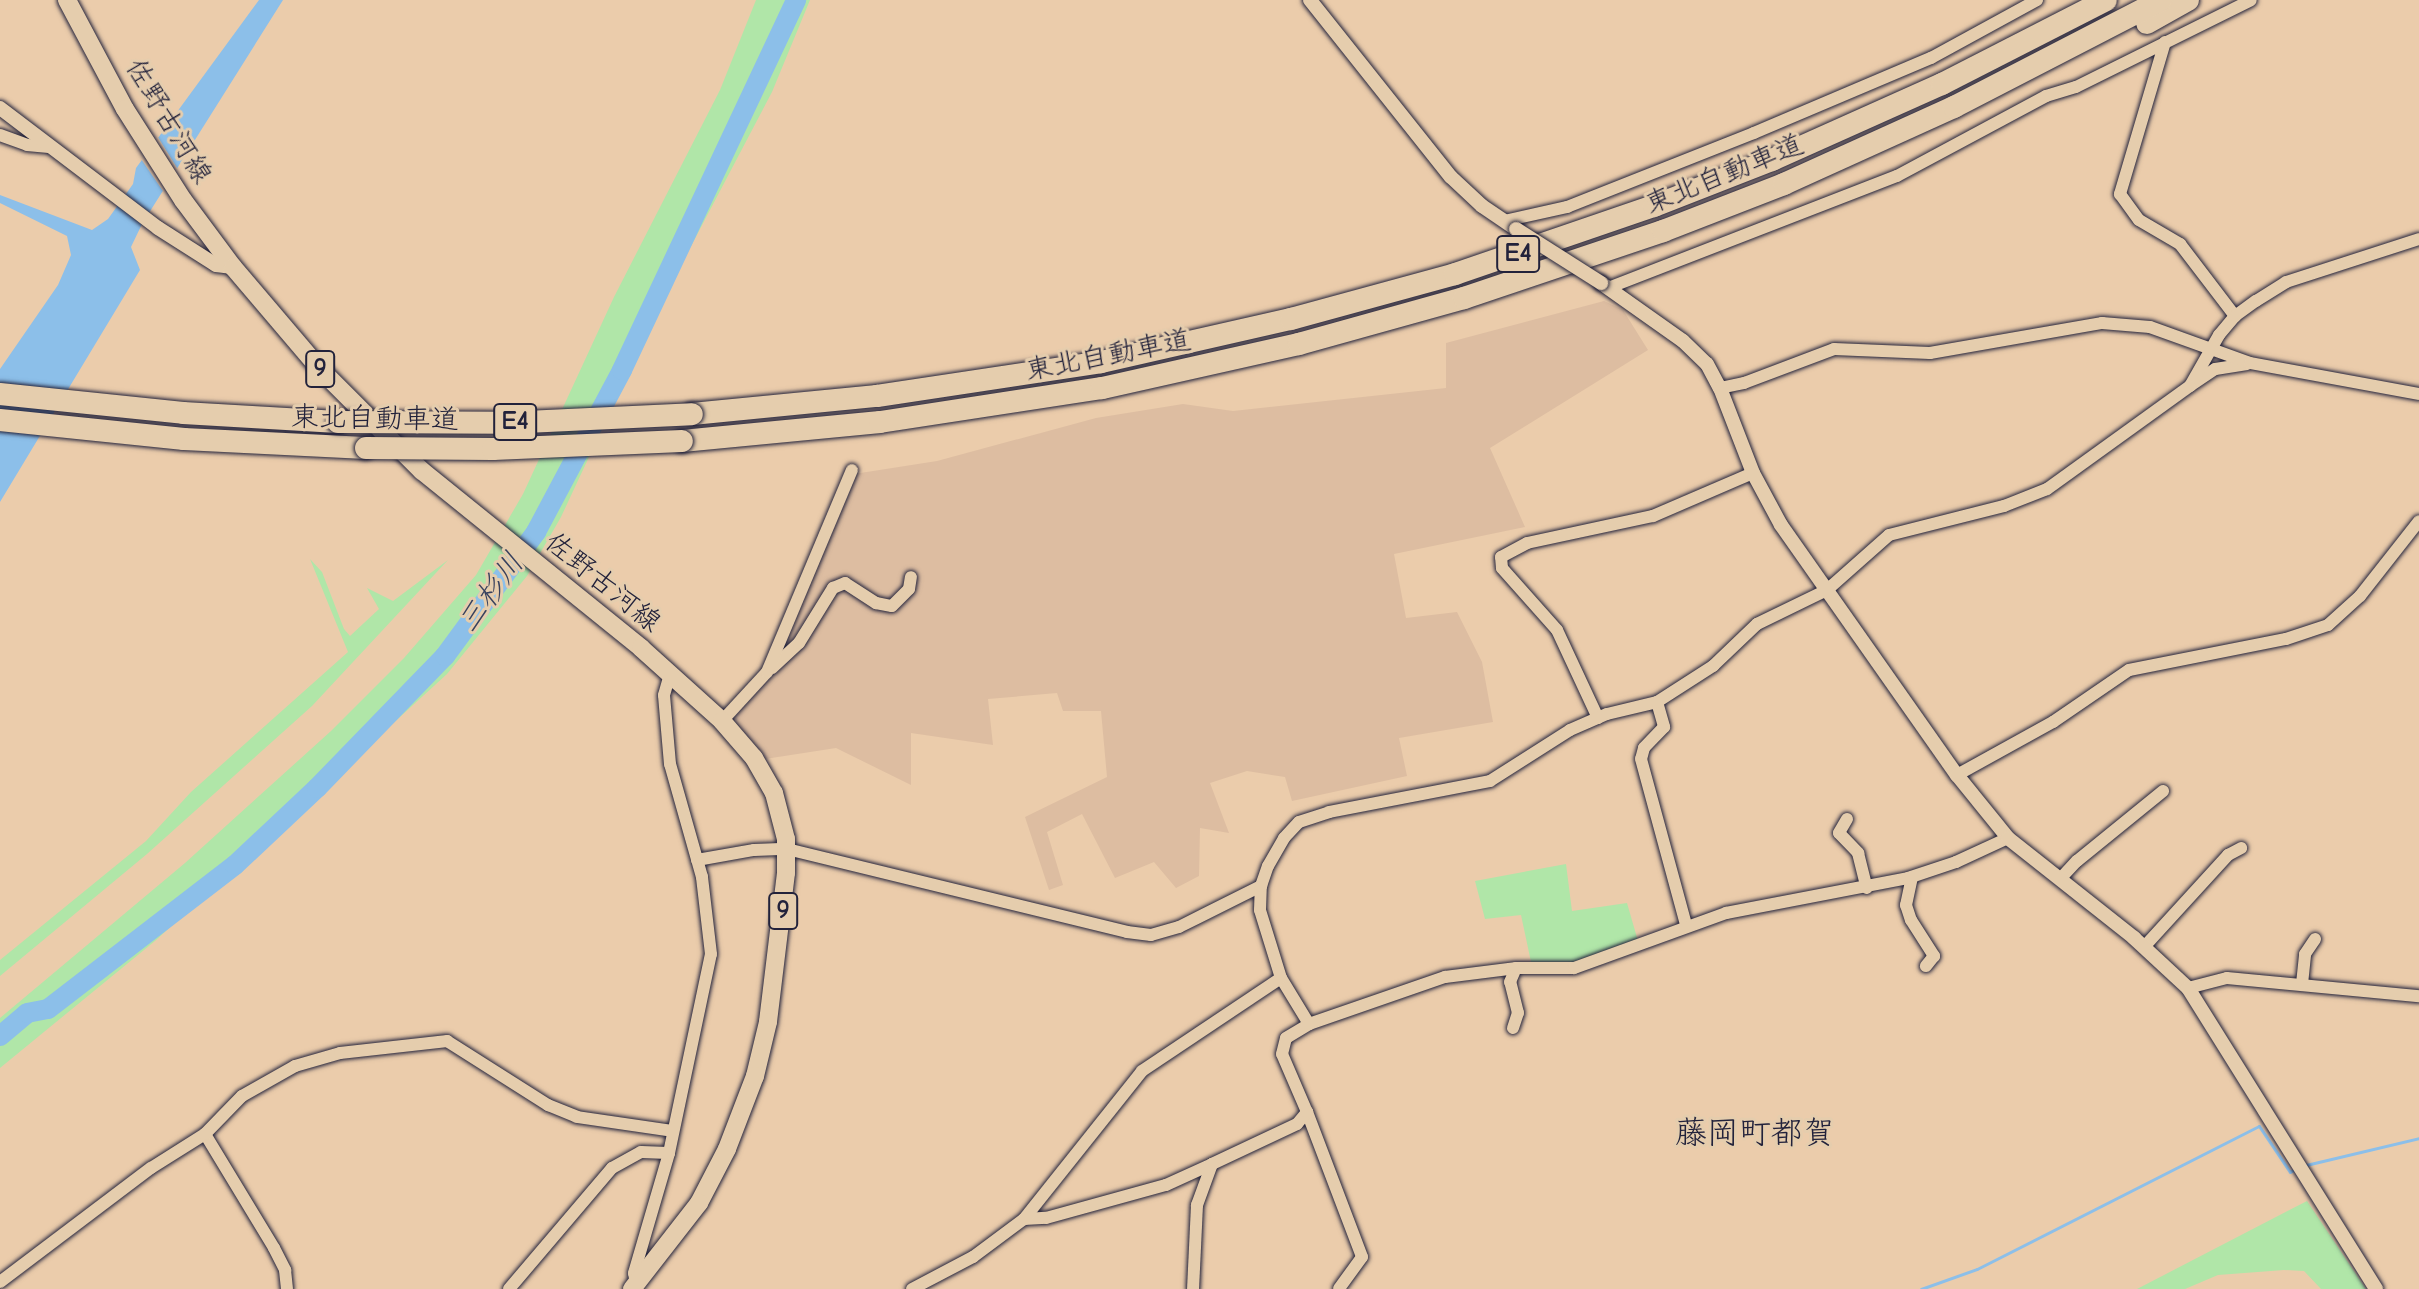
<!DOCTYPE html>
<html>
<head>
<meta charset="utf-8">
<style>
	body { margin:0 }
	#map { position:relative; width:2419px; height:1289px; overflow:hidden; background:#ebccab; font-family:"Comic Neue","Klee One",sans-serif }
	div>[style] { position:absolute }
	[style*='--x'] { left:calc(var(--x)*1px); top:calc(var(--y)*1px); width:calc(var(--w)*1px); rotate:calc(var(--a)*1deg) }
	.built>* { inset:0; background:#ddbda1 }
	.green>* { inset:0; background:#b0e6a8 }
	.water>* { inset:0; background:#8cbfe9 }
	.pier>* { inset:0; background:#ebccab }
	.stream>* { height:3px; margin:-1.5px; padding:0 1.5px; transform-origin:1.5px; border-radius:1.5px; background:#8cbfe9 }
	.river>* { height:20px; margin:-10px; padding:0 10px; transform-origin:10px; border-radius:10px; background:#8cbfe9 }
	.roads { filter:drop-shadow(0 0 2px #22223b) drop-shadow(0 0 2px #22223b) }
	.minor>* { height:12px; margin:-6px; padding:0 6px; transform-origin:6px; border-radius:6px; background:#e5cdad }
	.tertiary>* { height:14px; margin:-7px; padding:0 7px; transform-origin:7px; border-radius:7px; background:#e5cdad }
	.primary>* { height:18px; margin:-9px; padding:0 9px; transform-origin:9px; border-radius:9px; background:#e5cdad }
	.motorway>* { height:22px; margin:-11px; padding:0 11px; transform-origin:11px; border-radius:11px; background:#e5cdad }
	.bridges { filter:drop-shadow(0 0 2px #22223b) drop-shadow(0 0 2px #22223b) }
	.tertiary-bridge>* { height:14px; margin:-7px; padding:0 7px; transform-origin:7px; border-radius:7px; background:#e5cdad }
	.motorway-bridge>* { height:22px; margin:-11px; padding:0 11px; transform-origin:11px; border-radius:11px; background:#e5cdad }
	span { translate:-50% -50%; white-space:nowrap; text-align:center; line-height:1.15; -webkit-text-stroke:6px #e5cdad; paint-order:stroke }
	.shield-label span { padding:2px 6px; background:#e5cdad; border:2px solid; border-radius:6px; -webkit-text-stroke-width:0 }
	.shield-label { font-size:26px; color:#22223b; font-weight:700 }
	.street-label { font-size:28px; color:#22223b }
	.water-label { font-size:30px; color:#37415e; font-style:italic }
	.quarter-label { font-size:32px; color:#22223b }
</style>
</head>
<body>
<div id="map">
	<div class="built">
		<div style="clip-path:polygon(1604px 301px,1623px 310px,1648px 350px,1490px 448px,1525px 527px,1394px 554px,1406px 618px,1457px 612px,1482px 662px,1493px 722px,1399px 738px,1407px 776px,1292px 801px,1285px 777px,1247px 771px,1210px 783px,1229px 833px,1200px 828px,1199px 876px,1176px 888px,1154px 862px,1115px 878px,1082px 814px,1047px 832px,1063px 885px,1049px 890px,1025px 817px,1107px 777px,1101px 711px,1063px 711px,1057px 693px,988px 699px,993px 745px,911px 733px,911px 785px,836px 748px,765px 759px,737px 725px,735px 716px,773px 674px,854px 474px,937px 461px,1096px 418px,1183px 404px,1233px 411px,1446px 388px,1446px 343px)"></div>
	</div>
	<div class="green">
		<div style="clip-path:polygon(756px 0,810px 0,772px 92px,658px 309px,561px 517px,527px 576px,447px 674px,155px 941px,0 1068px,0 1043px,45px 1003px,24px 1006px,0 1027px,0 1018px,185px 863px,331px 731px,404px 658px,476px 575px,523px 494px,614px 297px,720px 90px)"></div>
		<div style="clip-path:polygon(310px 559px,322px 572px,344px 629px,350px 636px,379px 609px,367px 588px,393px 601px,448px 560px,312px 706px,147px 854px,0 976px,0 960px,146px 841px,191px 792px,348px 652px)"></div>
		<div style="clip-path:polygon(1566px 864px,1572px 911px,1627px 903px,1638px 941px,1577px 962px,1531px 962px,1521px 915px,1485px 919px,1475px 881px)"></div>
		<div style="clip-path:polygon(2307px 1201px,2366px 1289px,2321px 1289px,2304px 1271px,2284px 1270px,2218px 1275px,2185px 1289px,2137px 1289px)"></div>
	</div>
	<div class="water">
		<div style="clip-path:polygon(259px 0,283px 0,142px 224px,131px 247px,140px 270px,0 502px,0 369px,58px 285px,71px 255px,67px 236px,0 203px,0 195px,92px 230px,108px 219px,133px 184px,136px 168px)"></div>
		<div style="clip-path:polygon(45px 1003px,43px 1009px,0 1043px,0 1027px,24px 1006px)"></div>
	</div>
	<div class="pier">
		<div style="clip-path:polygon(156px 134px,179px 171px,165px 194px,139px 156px)"></div>
	</div>
	<div class="stream">
		<div style="--x:2306;--y:1165;--w:116;--a:-13.4"></div>
		<div style="--x:1921;--y:1289;--w:59;--a:-19.7"></div>
		<div style="--x:1977;--y:1269;--w:316;--a:-26.9"></div>
		<div style="--x:2259;--y:1126;--w:55;--a:56"></div>
		<div style="--x:2290;--y:1172;--w:6;--a:-31"></div>
	</div>
	<div class="river">
		<div style="--x:0;--y:1036;--w:35;--a:-40"></div>
		<div style="--x:27;--y:1013;--w:21;--a:-11"></div>
		<div style="--x:48;--y:1009;--w:236;--a:-37.6"></div>
		<div style="--x:235;--y:865;--w:112;--a:-43.2"></div>
		<div style="--x:317;--y:788;--w:184;--a:-45.9"></div>
		<div style="--x:445;--y:656;--w:154;--a:-53.7"></div>
		<div style="--x:536;--y:532;--w:183;--a:-62"></div>
		<div style="--x:622;--y:370;--w:409;--a:-64.8"></div>
	</div>
	<div class="roads">
		<div class="minor">
			<div style="--x:2165;--y:42;--w:159;--a:106.5"></div>
			<div style="--x:2120;--y:194;--w:32;--a:54"></div>
			<div style="--x:2139;--y:220;--w:48;--a:30.3"></div>
			<div style="--x:2180;--y:244;--w:91;--a:52.6"></div>
			<div style="--x:0;--y:135;--w:29;--a:20"></div>
			<div style="--x:27;--y:145;--w:22;--a:5"></div>
			<div style="--x:1504;--y:221;--w:65;--a:-12.5"></div>
			<div style="--x:1567;--y:207;--w:201;--a:-21.6"></div>
			<div style="--x:1754;--y:133;--w:192;--a:-23"></div>
			<div style="--x:1931;--y:58;--w:121;--a:-28.7"></div>
			<div style="--x:1608;--y:288;--w:310;--a:-21.2"></div>
			<div style="--x:1897;--y:176;--w:169;--a:-28.2"></div>
			<div style="--x:2046;--y:96;--w:31;--a:-17"></div>
			<div style="--x:2076;--y:87;--w:195;--a:-26.4"></div>
			<div style="--x:2247;--y:364;--w:32;--a:171"></div>
			<div style="--x:2215;--y:369;--w:30;--a:146"></div>
			<div style="--x:2190;--y:386;--w:59;--a:-60.4"></div>
			<div style="--x:2219;--y:335;--w:25;--a:-50"></div>
			<div style="--x:2235;--y:316;--w:26;--a:-36"></div>
			<div style="--x:2256;--y:301;--w:36;--a:-32"></div>
			<div style="--x:2286;--y:282;--w:140;--a:-17.9"></div>
			<div style="--x:1720;--y:388;--w:25;--a:-12"></div>
			<div style="--x:1744;--y:383;--w:96;--a:-20.7"></div>
			<div style="--x:1834;--y:349;--w:96;--a:2.4"></div>
			<div style="--x:1930;--y:353;--w:175;--a:-9.9"></div>
			<div style="--x:2102;--y:323;--w:48;--a:4.8"></div>
			<div style="--x:2150;--y:327;--w:106;--a:19.8"></div>
			<div style="--x:2250;--y:363;--w:172;--a:10.4"></div>
			<div style="--x:772;--y:668;--w:37;--a:-43"></div>
			<div style="--x:799;--y:643;--w:65;--a:-58.3"></div>
			<div style="--x:833;--y:588;--w:13;--a:-23"></div>
			<div style="--x:845;--y:583;--w:37;--a:33"></div>
			<div style="--x:876;--y:603;--w:16;--a:11"></div>
			<div style="--x:892;--y:606;--w:24;--a:-45"></div>
			<div style="--x:909;--y:589;--w:12;--a:-81"></div>
			<div style="--x:1657;--y:702;--w:26;--a:74"></div>
			<div style="--x:1664;--y:727;--w:29;--a:134"></div>
			<div style="--x:1644;--y:748;--w:11;--a:105"></div>
			<div style="--x:1641;--y:759;--w:172;--a:74.8"></div>
			<div style="--x:1598;--y:718;--w:97;--a:-115"></div>
			<div style="--x:1557;--y:630;--w:83;--a:-131.6"></div>
			<div style="--x:1502;--y:568;--w:11;--a:-95"></div>
			<div style="--x:1501;--y:557;--w:30;--a:-28"></div>
			<div style="--x:1527;--y:543;--w:129;--a:-12.1"></div>
			<div style="--x:1653;--y:516;--w:109;--a:-23.3"></div>
			<div style="--x:722;--y:721;--w:67;--a:-47.4"></div>
			<div style="--x:767;--y:672;--w:219;--a:-67.2"></div>
			<div style="--x:1957;--y:775;--w:110;--a:-28.9"></div>
			<div style="--x:2053;--y:722;--w:92;--a:-34.4"></div>
			<div style="--x:2129;--y:670;--w:160;--a:-11.2"></div>
			<div style="--x:2286;--y:639;--w:44;--a:-18.4"></div>
			<div style="--x:2328;--y:625;--w:43;--a:-42.2"></div>
			<div style="--x:2360;--y:596;--w:95;--a:-51.8"></div>
			<div style="--x:1847;--y:819;--w:16;--a:120"></div>
			<div style="--x:1839;--y:833;--w:28;--a:46"></div>
			<div style="--x:1858;--y:853;--w:36;--a:76"></div>
			<div style="--x:697;--y:860;--w:58;--a:-10"></div>
			<div style="--x:754;--y:850;--w:33;--a:-2"></div>
			<div style="--x:787;--y:849;--w:350;--a:13.7"></div>
			<div style="--x:1127;--y:932;--w:24;--a:7"></div>
			<div style="--x:1151;--y:935;--w:29;--a:-16"></div>
			<div style="--x:1179;--y:927;--w:92;--a:-26.6"></div>
			<div style="--x:1912;--y:877;--w:29;--a:102"></div>
			<div style="--x:1906;--y:905;--w:16;--a:72"></div>
			<div style="--x:1911;--y:920;--w:43;--a:57.4"></div>
			<div style="--x:1934;--y:956;--w:13;--a:129"></div>
			<div style="--x:2060;--y:879;--w:25;--a:-47"></div>
			<div style="--x:2077;--y:861;--w:111;--a:-39.1"></div>
			<div style="--x:2144;--y:947;--w:125;--a:-47.6"></div>
			<div style="--x:2228;--y:855;--w:15;--a:-28"></div>
			<div style="--x:2302;--y:984;--w:30;--a:-84"></div>
			<div style="--x:2305;--y:954;--w:18;--a:-56"></div>
			<div style="--x:2188;--y:988;--w:40;--a:-14.4"></div>
			<div style="--x:2227;--y:978;--w:193;--a:5.4"></div>
			<div style="--x:1309;--y:1024;--w:54;--a:-121.3"></div>
			<div style="--x:1281;--y:978;--w:71;--a:-107.2"></div>
			<div style="--x:1260;--y:910;--w:24;--a:-88"></div>
			<div style="--x:1261;--y:886;--w:21;--a:-71"></div>
			<div style="--x:1268;--y:866;--w:32;--a:-60"></div>
			<div style="--x:1284;--y:838;--w:22;--a:-47"></div>
			<div style="--x:1299;--y:822;--w:32;--a:-18"></div>
			<div style="--x:1329;--y:812;--w:164;--a:-10.9"></div>
			<div style="--x:1490;--y:781;--w:95;--a:-32.5"></div>
			<div style="--x:1570;--y:730;--w:40;--a:-23.4"></div>
			<div style="--x:1607;--y:714;--w:51;--a:-13.5"></div>
			<div style="--x:1657;--y:702;--w:67;--a:-32.7"></div>
			<div style="--x:1713;--y:666;--w:61;--a:-43.7"></div>
			<div style="--x:1757;--y:624;--w:78;--a:-25.9"></div>
			<div style="--x:1827;--y:590;--w:83;--a:-41.6"></div>
			<div style="--x:1889;--y:535;--w:119;--a:-14.2"></div>
			<div style="--x:2004;--y:506;--w:46;--a:-21.6"></div>
			<div style="--x:2047;--y:489;--w:176;--a:-35.8"></div>
			<div style="--x:1513;--y:1028;--w:16;--a:-72"></div>
			<div style="--x:1518;--y:1013;--w:32;--a:-104"></div>
			<div style="--x:1510;--y:982;--w:15;--a:-67"></div>
			<div style="--x:1307;--y:1112;--w:155;--a:69.2"></div>
			<div style="--x:1362;--y:1257;--w:39;--a:126"></div>
			<div style="--x:205;--y:1134;--w:133;--a:58.8"></div>
			<div style="--x:274;--y:1248;--w:25;--a:63"></div>
			<div style="--x:285;--y:1270;--w:19;--a:84"></div>
			<div style="--x:1212;--y:1164;--w:94;--a:-25.2"></div>
			<div style="--x:1297;--y:1124;--w:16;--a:-50"></div>
			<div style="--x:1307;--y:1112;--w:63;--a:-113.3"></div>
			<div style="--x:1282;--y:1054;--w:16;--a:-76"></div>
			<div style="--x:1286;--y:1038;--w:27;--a:-31"></div>
			<div style="--x:1309;--y:1024;--w:144;--a:-19.1"></div>
			<div style="--x:1445;--y:977;--w:72;--a:-7.2"></div>
			<div style="--x:1516;--y:968;--w:58;--a:0"></div>
			<div style="--x:1574;--y:968;--w:162;--a:-19.9"></div>
			<div style="--x:1726;--y:913;--w:185;--a:-10.9"></div>
			<div style="--x:1908;--y:878;--w:51;--a:-18.4"></div>
			<div style="--x:1956;--y:862;--w:57;--a:-24.8"></div>
			<div style="--x:1024;--y:1219;--w:22;--a:-3"></div>
			<div style="--x:1046;--y:1218;--w:124;--a:-15.4"></div>
			<div style="--x:1166;--y:1185;--w:51;--a:-24.5"></div>
			<div style="--x:1212;--y:1164;--w:44;--a:110.1"></div>
			<div style="--x:1197;--y:1205;--w:84;--a:92.7"></div>
			<div style="--x:0;--y:1282;--w:189;--a:-37.1"></div>
			<div style="--x:151;--y:1168;--w:64;--a:-32.2"></div>
			<div style="--x:205;--y:1134;--w:53;--a:-45.8"></div>
			<div style="--x:242;--y:1096;--w:61;--a:-29.5"></div>
			<div style="--x:295;--y:1066;--w:47;--a:-16.1"></div>
			<div style="--x:340;--y:1053;--w:108;--a:-6.4"></div>
			<div style="--x:447;--y:1041;--w:120;--a:32.4"></div>
			<div style="--x:548;--y:1105;--w:31;--a:22"></div>
			<div style="--x:577;--y:1117;--w:97;--a:8.3"></div>
			<div style="--x:636;--y:1284;--w:11;--a:-100"></div>
			<div style="--x:634;--y:1273;--w:125;--a:-73.7"></div>
			<div style="--x:669;--y:1153;--w:203;--a:-78.1"></div>
			<div style="--x:711;--y:954;--w:78;--a:-96.7"></div>
			<div style="--x:702;--y:877;--w:117;--a:-105.8"></div>
			<div style="--x:670;--y:764;--w:69;--a:-95"></div>
			<div style="--x:664;--y:695;--w:22;--a:-74"></div>
			<div style="--x:509;--y:1289;--w:159;--a:-49.6"></div>
			<div style="--x:612;--y:1168;--w:33;--a:-29"></div>
			<div style="--x:641;--y:1152;--w:28;--a:2"></div>
			<div style="--x:912;--y:1289;--w:69;--a:-27.7"></div>
			<div style="--x:973;--y:1257;--w:64;--a:-36.7"></div>
			<div style="--x:1024;--y:1219;--w:189;--a:-51.4"></div>
			<div style="--x:1142;--y:1071;--w:167;--a:-33.8"></div>
		</div>
		<div class="tertiary">
			<div style="--x:1310;--y:0;--w:226;--a:51.5"></div>
			<div style="--x:1451;--y:177;--w:42;--a:43.1"></div>
			<div style="--x:1482;--y:206;--w:41;--a:34.1"></div>
			<div style="--x:0;--y:108;--w:198;--a:37.2"></div>
			<div style="--x:158;--y:228;--w:69;--a:32.5"></div>
			<div style="--x:216;--y:265;--w:17;--a:7"></div>
			<div style="--x:1601;--y:283;--w:100;--a:35.3"></div>
			<div style="--x:1683;--y:341;--w:33;--a:44"></div>
			<div style="--x:1707;--y:364;--w:27;--a:62"></div>
			<div style="--x:1720;--y:388;--w:91;--a:68.8"></div>
			<div style="--x:1753;--y:473;--w:59;--a:61.7"></div>
			<div style="--x:1781;--y:525;--w:306;--a:54.9"></div>
			<div style="--x:1957;--y:775;--w:81;--a:51"></div>
			<div style="--x:2008;--y:838;--w:161;--a:38.4"></div>
			<div style="--x:2134;--y:938;--w:74;--a:42.8"></div>
			<div style="--x:2188;--y:988;--w:355;--a:58"></div>
		</div>
		<div class="primary">
			<div style="--x:67;--y:0;--w:123;--a:62"></div>
			<div style="--x:125;--y:109;--w:108;--a:57.5"></div>
			<div style="--x:183;--y:200;--w:84;--a:53.3"></div>
			<div style="--x:233;--y:267;--w:131;--a:49.6"></div>
			<div style="--x:318;--y:367;--w:147;--a:45"></div>
			<div style="--x:422;--y:471;--w:282;--a:38.9"></div>
			<div style="--x:641;--y:648;--w:109;--a:42"></div>
			<div style="--x:722;--y:721;--w:49;--a:49.1"></div>
			<div style="--x:754;--y:758;--w:40;--a:60.3"></div>
			<div style="--x:774;--y:793;--w:48;--a:75.4"></div>
			<div style="--x:786;--y:839;--w:34;--a:90"></div>
			<div style="--x:786;--y:873;--w:150;--a:96.9"></div>
			<div style="--x:768;--y:1022;--w:56;--a:103.5"></div>
			<div style="--x:755;--y:1076;--w:78;--a:111"></div>
			<div style="--x:727;--y:1149;--w:61;--a:117.4"></div>
			<div style="--x:699;--y:1203;--w:109;--a:127.9"></div>
		</div>
		<div class="motorway">
			<div style="--x:2147;--y:23;--w:47;--a:-29.3"></div>
			<div style="--x:0;--y:394;--w:184;--a:5.9"></div>
			<div style="--x:183;--y:413;--w:155;--a:3.3"></div>
			<div style="--x:692;--y:414;--w:186;--a:-5.6"></div>
			<div style="--x:877;--y:396;--w:227;--a:-8.6"></div>
			<div style="--x:1101;--y:362;--w:195;--a:-12.8"></div>
			<div style="--x:1291;--y:319;--w:170;--a:-15.3"></div>
			<div style="--x:1455;--y:274;--w:210;--a:-18.9"></div>
			<div style="--x:1654;--y:206;--w:127;--a:-21.3"></div>
			<div style="--x:1772;--y:160;--w:186;--a:-24.1"></div>
			<div style="--x:1942;--y:84;--w:184;--a:-27.1"></div>
			<div style="--x:0;--y:420;--w:185;--a:5.9"></div>
			<div style="--x:184;--y:439;--w:182;--a:2.8"></div>
			<div style="--x:682;--y:441;--w:199;--a:-5.5"></div>
			<div style="--x:880;--y:422;--w:225;--a:-8.7"></div>
			<div style="--x:1102;--y:388;--w:202;--a:-12.6"></div>
			<div style="--x:1299;--y:344;--w:171;--a:-15.6"></div>
			<div style="--x:1464;--y:298;--w:210;--a:-18.6"></div>
			<div style="--x:1663;--y:231;--w:130;--a:-21.2"></div>
			<div style="--x:1784;--y:184;--w:187;--a:-24.4"></div>
			<div style="--x:1954;--y:107;--w:233;--a:-27.3"></div>
		</div>
	</div>
	<div class="bridges">
		<div class="tertiary-bridge">
			<div style="--x:1516;--y:229;--w:101;--a:32.4"></div>
		</div>
		<div class="motorway-bridge">
			<div style="--x:338;--y:422;--w:166;--a:0.3"></div>
			<div style="--x:504;--y:423;--w:188;--a:-2.7"></div>
			<div style="--x:366;--y:448;--w:127;--a:0.5"></div>
			<div style="--x:493;--y:449;--w:189;--a:-2.4"></div>
		</div>
	</div>
	<div class="shield-label">
		<span style="left:1518px;top:254px">E4</span>
		<span style="left:320px;top:369px">9</span>
		<span style="left:515px;top:422px">E4</span>
		<span style="left:783px;top:911px">9</span>
	</div>
	<div class="street-label">
		<span style="left:169px;top:121px;rotate:59deg">佐野古河線</span>
		<span style="left:1724px;top:174px;rotate:-22deg">東北自動車道</span>
		<span style="left:1108px;top:355px;rotate:-11deg">東北自動車道</span>
		<span style="left:375px;top:418px;rotate:1deg">東北自動車道</span>
		<span style="left:603px;top:582px;rotate:39deg">佐野古河線</span>
	</div>
	<div class="water-label">
		<span style="left:491px;top:593px;rotate:-54deg">三杉川</span>
	</div>
	<div class="quarter-label">
		<span style="left:1755px;top:1133px">藤岡町都賀</span>
	</div>
</div>
</body>
</html>
